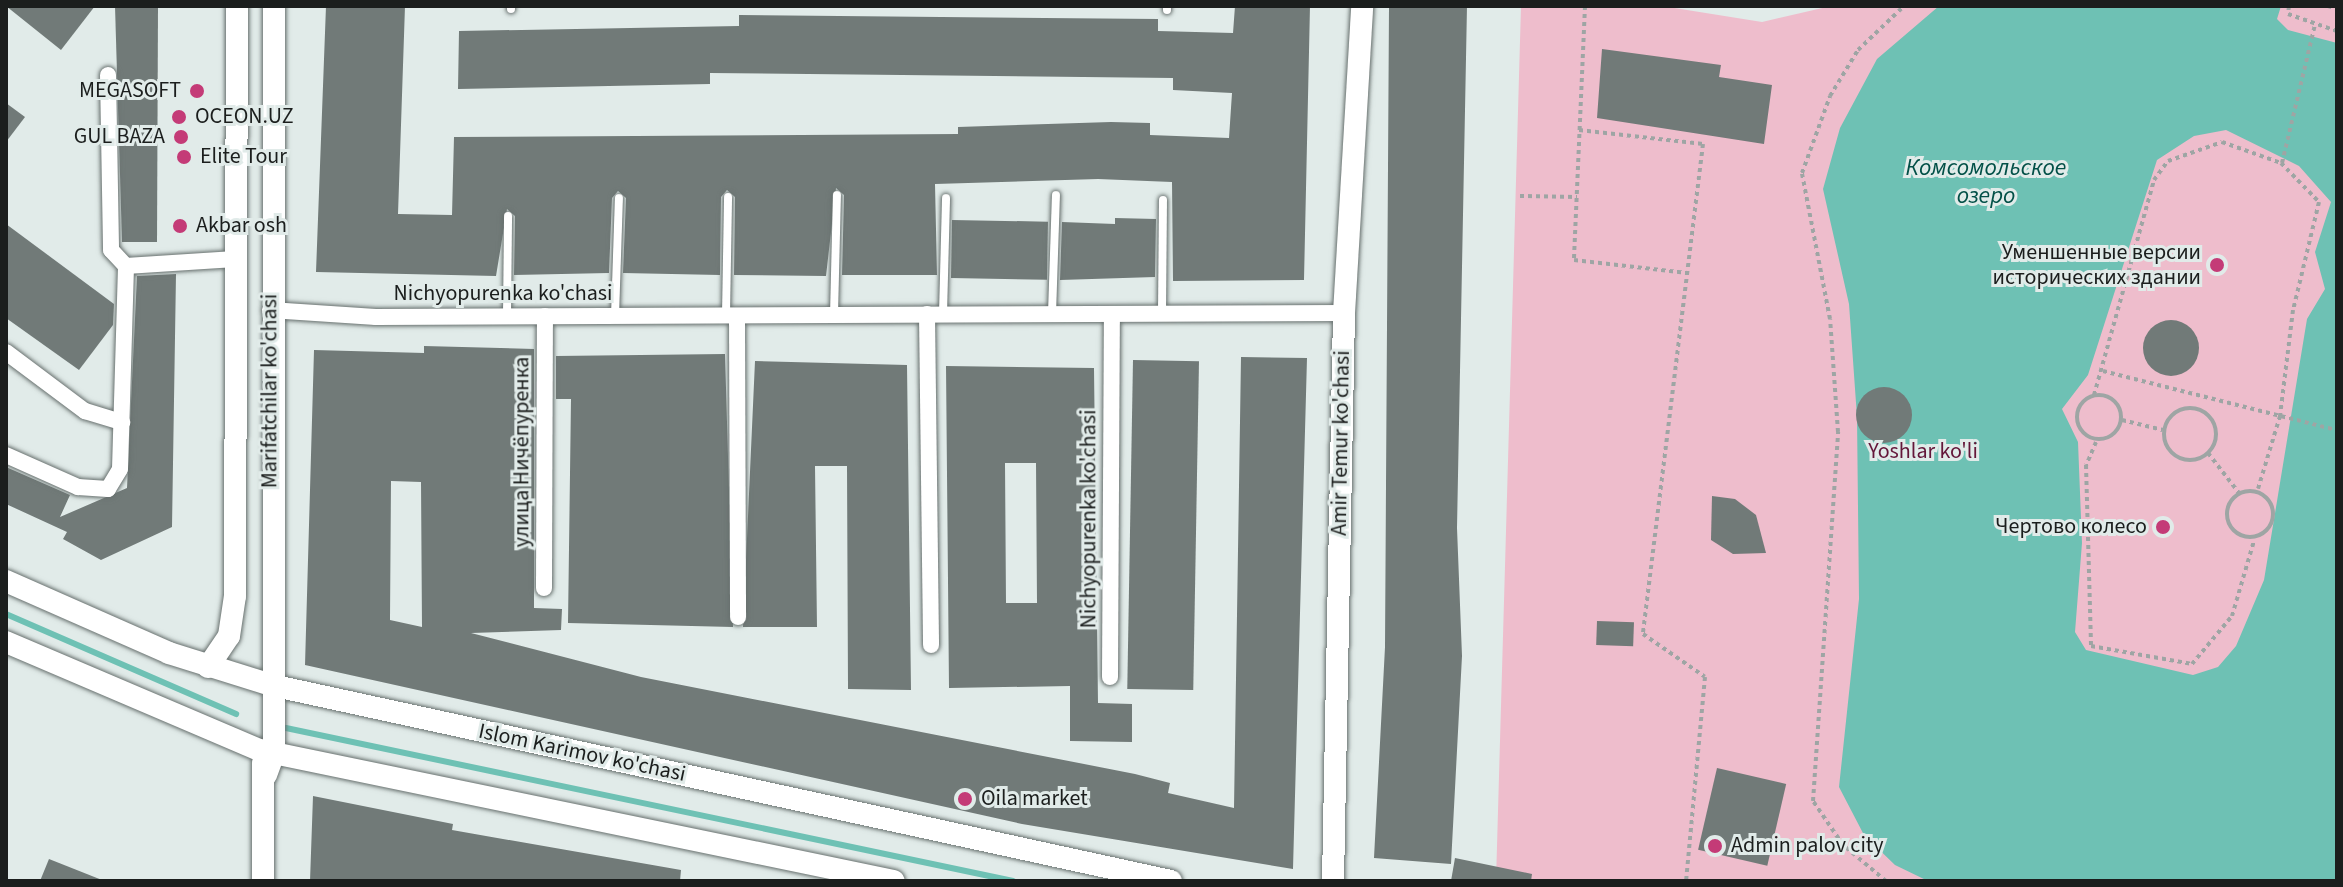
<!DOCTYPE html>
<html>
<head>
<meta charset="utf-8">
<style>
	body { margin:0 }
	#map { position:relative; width:2343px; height:887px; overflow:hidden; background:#e1ebe9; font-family:"Source Sans 3",sans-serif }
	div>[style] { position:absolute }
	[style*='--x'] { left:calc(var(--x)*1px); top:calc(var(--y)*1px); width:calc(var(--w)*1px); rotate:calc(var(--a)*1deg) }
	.green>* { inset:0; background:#eebdcc }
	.water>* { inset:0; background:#6ec1b4 }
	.stream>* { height:6px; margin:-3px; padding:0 3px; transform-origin:3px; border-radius:3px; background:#6ec1b4 }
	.building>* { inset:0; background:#717a78; transform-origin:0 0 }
	.round { border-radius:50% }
	.path>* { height:4px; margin-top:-2px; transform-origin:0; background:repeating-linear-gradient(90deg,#9ea5a4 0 4px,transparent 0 8px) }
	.path>.ring { margin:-2px; padding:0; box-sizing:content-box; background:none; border:4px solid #9ea5a4; border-radius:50% }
	.roads { filter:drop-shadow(0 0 2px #67706e) drop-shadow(0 0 2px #67706e) }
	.lane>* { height:8px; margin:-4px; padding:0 4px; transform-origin:4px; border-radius:4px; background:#fff }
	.street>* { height:16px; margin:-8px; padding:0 8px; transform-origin:8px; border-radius:8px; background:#fff }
	.secondary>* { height:22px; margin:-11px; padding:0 11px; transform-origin:11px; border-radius:11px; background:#fff }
	.dots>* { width:22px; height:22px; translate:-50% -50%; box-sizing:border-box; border:4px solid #e1ebe9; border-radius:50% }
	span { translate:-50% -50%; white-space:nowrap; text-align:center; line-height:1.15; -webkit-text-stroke:6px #e1ebe9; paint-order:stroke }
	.poi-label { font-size:22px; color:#1b1e1d }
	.right { translate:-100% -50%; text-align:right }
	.left { translate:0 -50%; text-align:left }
	.street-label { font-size:22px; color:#1b1e1d }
	.park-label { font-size:22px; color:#631639 }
	.water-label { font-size:24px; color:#025047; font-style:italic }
	.frame { position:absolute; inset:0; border:8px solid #1b1e1d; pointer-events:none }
</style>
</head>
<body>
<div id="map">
	<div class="green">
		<div style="clip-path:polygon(1521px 6px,1662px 6px,1762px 22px,1831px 6px,2337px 6px,2337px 881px,1496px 881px)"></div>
	</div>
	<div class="water">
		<div style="clip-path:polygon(evenodd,1939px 6px,2281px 6px,2277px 19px,2288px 30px,2337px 43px,2337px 881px,1928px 881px,1895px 865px,1864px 835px,1839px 787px,1859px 599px,1857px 417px,1849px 304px,1823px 189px,1840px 128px,1877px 59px,1939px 6px,2226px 130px,2299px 166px,2331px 202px,2315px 252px,2325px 289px,2307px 319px,2264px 580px,2236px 646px,2218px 667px,2193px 675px,2086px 650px,2075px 632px,2082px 543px,2078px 442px,2062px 409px,2088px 375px,2157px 160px,2194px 136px,2226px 130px)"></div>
	</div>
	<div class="stream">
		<div style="--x:6;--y:614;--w:251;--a:23.5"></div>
		<div style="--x:286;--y:728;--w:743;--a:11.88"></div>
	</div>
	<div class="building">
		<div style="clip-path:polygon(6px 6px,95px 6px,61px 50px)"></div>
		<div style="clip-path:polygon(115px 6px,158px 6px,157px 242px,122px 242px)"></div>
		<div style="clip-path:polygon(326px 6px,405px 6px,398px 214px,452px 215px,454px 137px,958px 134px,958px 127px,1111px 122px,1150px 123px,1150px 135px,1229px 138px,1232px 93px,1173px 90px,1173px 78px,710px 73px,710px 84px,458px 89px,459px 31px,739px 26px,739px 15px,1158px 19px,1158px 31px,1233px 33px,1235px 6px,1310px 6px,1304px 280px,1173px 281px,1172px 182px,1098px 179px,935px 184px,937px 275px,842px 275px,844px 195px,836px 188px,826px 276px,734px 275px,735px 197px,727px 190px,721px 197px,720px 275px,623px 273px,626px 198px,618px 191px,612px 198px,609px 273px,514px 275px,515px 216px,507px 209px,496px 276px,316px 272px)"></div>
		<div style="clip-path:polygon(1389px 6px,1467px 6px,1457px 528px,1462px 656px,1451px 864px,1374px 858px,1385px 647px)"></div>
		<div style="clip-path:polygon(1602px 49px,1721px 65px,1719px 77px,1772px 85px,1764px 144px,1597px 118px)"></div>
		<div style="clip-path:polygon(6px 103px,25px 117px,6px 142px)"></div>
		<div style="clip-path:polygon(1115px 218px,1156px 219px,1155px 277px,1060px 280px,1062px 222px,1115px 224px)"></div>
		<div style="left:952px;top:220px;width:96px;height:58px;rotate:1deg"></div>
		<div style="clip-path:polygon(6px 224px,114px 304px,113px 325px,79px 370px,6px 318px)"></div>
		<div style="clip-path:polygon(176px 274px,172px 527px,101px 560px,63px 539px,67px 532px,6px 504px,6px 467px,70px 495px,60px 517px,127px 488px,137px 276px)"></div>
		<div class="round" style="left:2143px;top:320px;width:56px;height:56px"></div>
		<div style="clip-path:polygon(evenodd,424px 346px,534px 349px,534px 608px,562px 609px,561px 630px,471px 633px,641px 677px,1135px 774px,1170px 783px,1168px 793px,1234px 808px,1241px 357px,1307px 358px,1293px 869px,1022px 824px,305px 665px,314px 350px,424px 353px,424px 346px,391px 481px,421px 482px,422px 627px,390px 620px,391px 481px)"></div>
		<div style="clip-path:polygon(725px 354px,733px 627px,568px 623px,571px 399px,556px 399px,556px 356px)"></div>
		<div style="left:1133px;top:360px;width:66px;height:329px;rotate:1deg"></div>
		<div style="clip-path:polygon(755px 361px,907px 365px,911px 690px,848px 689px,847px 466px,815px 466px,817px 627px,743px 627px)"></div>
		<div style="clip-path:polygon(evenodd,946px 366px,1094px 368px,1098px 703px,1132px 704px,1132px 742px,1070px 741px,1070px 686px,949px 688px,946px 366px,1005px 463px,1036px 463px,1037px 603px,1006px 603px,1005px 463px)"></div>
		<div class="round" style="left:1856px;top:387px;width:56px;height:56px"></div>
		<div style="clip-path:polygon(1712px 496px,1735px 499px,1756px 515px,1766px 553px,1733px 554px,1711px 540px)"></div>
		<div style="left:1597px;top:621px;width:37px;height:24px;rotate:2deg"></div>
		<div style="left:1717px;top:768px;width:71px;height:84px;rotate:13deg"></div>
		<div style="clip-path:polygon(313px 796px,453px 824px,452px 830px,681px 870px,680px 881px,310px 881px)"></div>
		<div style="clip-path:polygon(1455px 858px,1532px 874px,1531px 881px,1451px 881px)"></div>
		<div style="clip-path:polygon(49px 859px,102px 880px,102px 881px,40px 881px)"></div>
	</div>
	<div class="path">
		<div style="--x:1585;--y:6;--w:254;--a:92.5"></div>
		<div style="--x:1574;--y:260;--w:114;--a:6.6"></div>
		<div style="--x:2289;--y:6;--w:8;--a:97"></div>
		<div style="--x:2288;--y:14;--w:52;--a:19.1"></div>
		<div style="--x:2328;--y:6;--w:9;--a:18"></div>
		<div style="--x:1579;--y:130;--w:125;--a:6.4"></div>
		<div style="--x:1703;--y:144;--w:494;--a:97"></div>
		<div style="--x:1643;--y:634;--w:75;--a:34.7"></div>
		<div style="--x:1705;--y:677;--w:205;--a:95.3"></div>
		<div style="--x:2282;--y:163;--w:142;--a:-76.6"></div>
		<div style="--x:1520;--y:196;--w:57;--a:1"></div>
		<div style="--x:2103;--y:371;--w:241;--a:14.2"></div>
		<div class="ring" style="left:2077px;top:395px;width:40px;height:40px"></div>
		<div style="--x:2094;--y:395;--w:223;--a:-74.4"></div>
		<div style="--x:2154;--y:180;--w:24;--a:-54"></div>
		<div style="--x:2168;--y:161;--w:57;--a:-19.4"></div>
		<div style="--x:2222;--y:142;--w:63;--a:19.6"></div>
		<div style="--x:2281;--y:163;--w:54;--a:45.7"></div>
		<div style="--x:2319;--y:202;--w:111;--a:103.5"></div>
		<div style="--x:2293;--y:310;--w:107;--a:97"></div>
		<div style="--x:2280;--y:416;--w:76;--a:106.8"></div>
		<div class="ring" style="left:2164px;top:408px;width:48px;height:48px"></div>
		<div style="--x:2122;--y:420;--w:42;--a:13.7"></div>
		<div style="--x:2096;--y:442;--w:25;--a:113"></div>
		<div style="--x:2086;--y:465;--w:181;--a:88.4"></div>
		<div style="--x:2091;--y:646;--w:103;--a:10.1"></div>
		<div style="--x:2192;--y:664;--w:62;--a:-50.2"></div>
		<div style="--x:2232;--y:616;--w:78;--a:-73.7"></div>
		<div style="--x:2208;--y:453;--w:51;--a:52.2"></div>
		<div class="ring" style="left:2227px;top:491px;width:42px;height:42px"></div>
		<div style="--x:1886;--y:881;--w:56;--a:-140.1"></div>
		<div style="--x:1843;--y:845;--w:53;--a:-124.3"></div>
		<div style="--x:1813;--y:801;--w:370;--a:-86.1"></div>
		<div style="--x:1838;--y:432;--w:113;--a:-94"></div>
		<div style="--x:1830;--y:319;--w:149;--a:-100.9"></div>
		<div style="--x:1802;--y:173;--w:82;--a:-70"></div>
		<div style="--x:1830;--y:96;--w:54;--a:-58.7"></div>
		<div style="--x:1858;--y:50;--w:64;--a:-43.7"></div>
	</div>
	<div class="roads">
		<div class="lane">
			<div style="--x:511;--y:9;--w:3;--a:-90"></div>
			<div style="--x:1167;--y:10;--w:4;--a:-90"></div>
			<div style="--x:1162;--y:313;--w:113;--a:-89.5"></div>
			<div style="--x:943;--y:314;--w:116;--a:-88.5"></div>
			<div style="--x:1052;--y:314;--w:119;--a:-88.1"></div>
			<div style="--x:726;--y:315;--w:118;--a:-89"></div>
			<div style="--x:834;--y:315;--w:120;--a:-88.6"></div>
			<div style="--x:507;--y:316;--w:100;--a:-89.4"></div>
			<div style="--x:615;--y:316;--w:118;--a:-88.1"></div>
		</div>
		<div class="street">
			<div style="--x:108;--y:75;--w:175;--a:89"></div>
			<div style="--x:111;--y:250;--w:22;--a:47"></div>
			<div style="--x:270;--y:310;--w:106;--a:3.8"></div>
			<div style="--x:376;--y:317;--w:968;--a:-0.24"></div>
			<div style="--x:927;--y:314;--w:331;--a:89.3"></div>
			<div style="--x:737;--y:316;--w:301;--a:89.8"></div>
			<div style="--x:6;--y:352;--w:99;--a:36.8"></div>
			<div style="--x:85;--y:411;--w:39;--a:17"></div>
			<div style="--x:6;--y:455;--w:79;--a:24"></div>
			<div style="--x:78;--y:487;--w:30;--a:4"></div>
			<div style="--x:108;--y:489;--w:23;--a:-59"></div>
			<div style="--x:120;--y:469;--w:203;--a:-88.3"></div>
			<div style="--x:126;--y:266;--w:109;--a:-3.7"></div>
			<div style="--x:544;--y:588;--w:272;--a:-89.8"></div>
			<div style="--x:1110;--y:677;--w:363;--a:-89.7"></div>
		</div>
		<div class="secondary">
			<div style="--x:6;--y:581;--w:178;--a:23.8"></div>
			<div style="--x:169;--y:653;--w:107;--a:17.4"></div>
			<div style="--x:271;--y:685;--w:921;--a:12.29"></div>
			<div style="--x:6;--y:642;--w:275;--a:23.1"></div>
			<div style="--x:259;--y:750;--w:648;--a:11.66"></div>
			<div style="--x:208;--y:667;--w:37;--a:-56"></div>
			<div style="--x:229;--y:636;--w:40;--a:-81.5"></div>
			<div style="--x:235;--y:596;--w:590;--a:-89.81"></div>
			<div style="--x:263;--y:763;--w:118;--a:90"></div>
			<div style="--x:266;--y:775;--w:23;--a:-70"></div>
			<div style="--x:274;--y:753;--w:747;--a:-90"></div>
			<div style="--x:1333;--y:881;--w:568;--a:-88.89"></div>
			<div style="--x:1344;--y:313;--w:308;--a:-86.6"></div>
		</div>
	</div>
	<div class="dots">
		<div style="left:197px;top:91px;background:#c43b77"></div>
		<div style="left:179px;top:117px;background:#c43b77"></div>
		<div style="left:181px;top:137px;background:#c43b77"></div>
		<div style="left:184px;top:157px;background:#c43b77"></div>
		<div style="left:180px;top:226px;background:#c43b77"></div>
		<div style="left:2217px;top:265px;background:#c43b77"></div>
		<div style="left:2163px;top:527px;background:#c43b77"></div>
		<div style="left:965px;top:799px;background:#c43b77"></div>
		<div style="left:1715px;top:846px;background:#c43b77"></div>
	</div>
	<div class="poi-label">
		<span class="right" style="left:181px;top:91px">MEGASOFT</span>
		<span class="left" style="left:195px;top:117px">OCEON.UZ</span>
		<span class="right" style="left:165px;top:137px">GUL BAZA</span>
		<span class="left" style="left:200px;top:157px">Elite Tour</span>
		<span class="left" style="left:196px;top:226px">Akbar osh</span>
		<span class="right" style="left:2201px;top:265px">Уменшенные версии<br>исторических здании</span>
		<span class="right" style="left:2147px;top:527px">Чертово колесо</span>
		<span class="left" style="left:981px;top:799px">Oila market</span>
		<span class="left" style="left:1731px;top:846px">Admin palov city</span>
	</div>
	<div class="street-label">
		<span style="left:503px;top:294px">Nichyopurenka ko'chasi</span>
		<span style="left:270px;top:391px;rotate:-90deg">Marifatchilar ko'chasi</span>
		<span style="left:1341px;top:443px;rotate:-89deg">Amir Temur ko'chasi</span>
		<span style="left:522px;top:452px;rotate:-90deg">улица Ничёпуренка</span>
		<span style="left:1089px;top:519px;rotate:-90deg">Nichyopurenka ko'chasi</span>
		<span style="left:582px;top:753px;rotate:12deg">Islom Karimov ko'chasi</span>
	</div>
	<div class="park-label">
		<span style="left:1923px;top:452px">Yoshlar ko'li</span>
	</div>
	<div class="water-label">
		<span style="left:1986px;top:182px">Комсомольское<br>озеро</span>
	</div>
	<div class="frame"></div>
</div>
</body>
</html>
